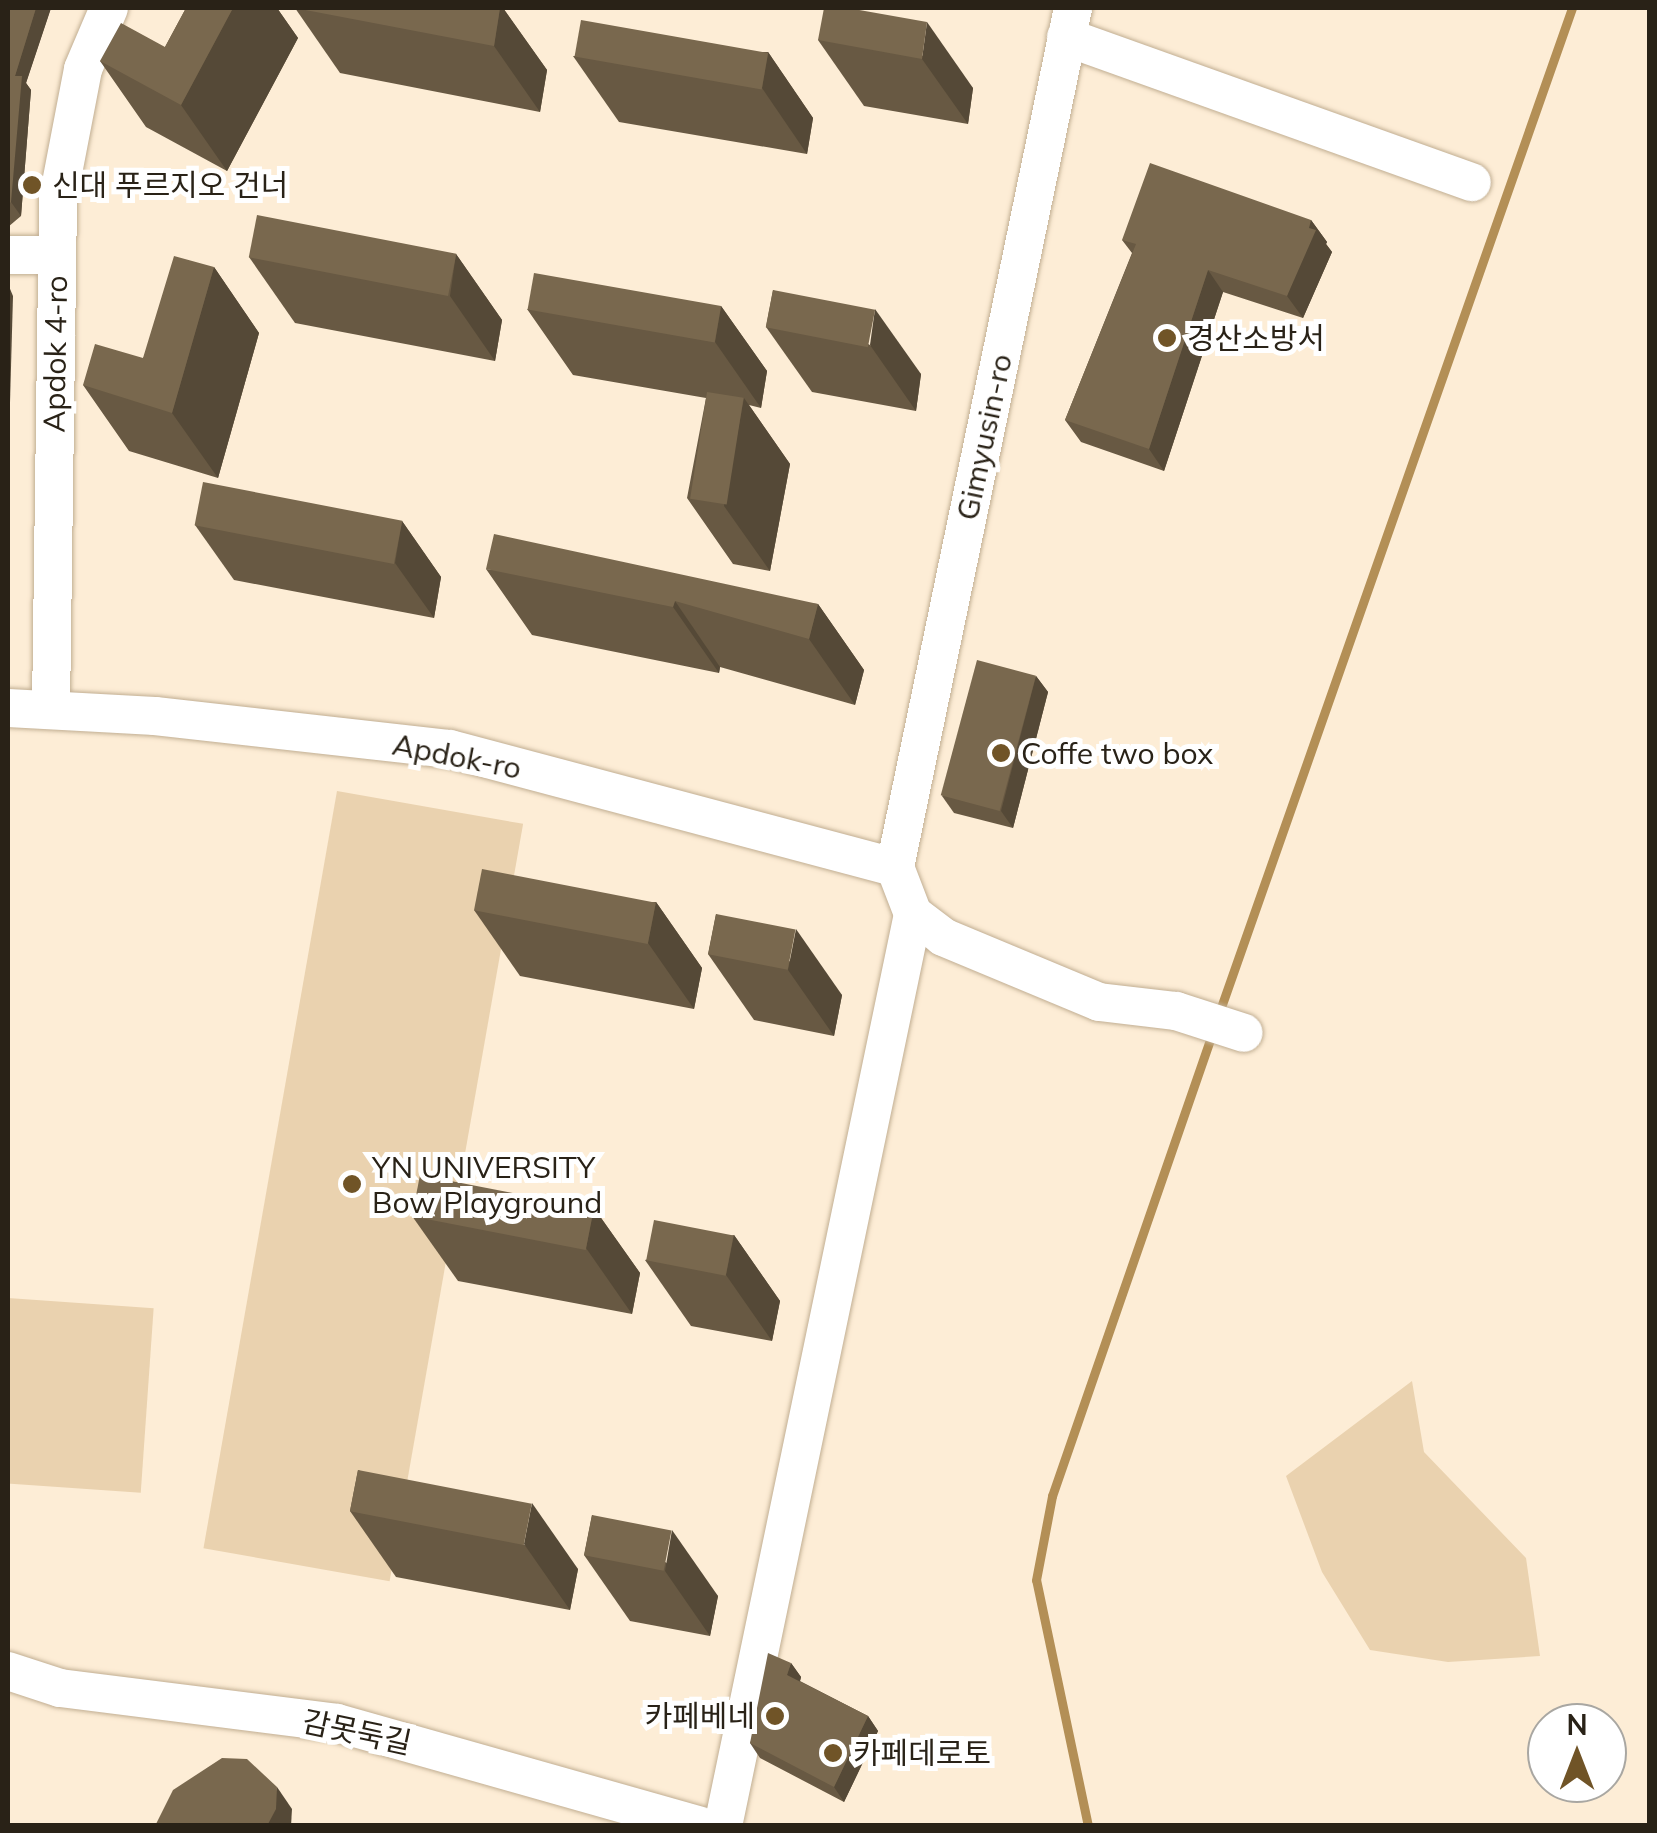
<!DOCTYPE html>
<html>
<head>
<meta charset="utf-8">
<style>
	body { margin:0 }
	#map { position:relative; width:1657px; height:1833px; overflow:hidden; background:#fdedd6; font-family:Mulish,"Noto Sans KR",sans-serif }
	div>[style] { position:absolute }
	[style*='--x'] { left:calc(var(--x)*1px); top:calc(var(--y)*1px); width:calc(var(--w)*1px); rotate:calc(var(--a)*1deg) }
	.green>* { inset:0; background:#ead2af; transform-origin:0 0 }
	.stream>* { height:9px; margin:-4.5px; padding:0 4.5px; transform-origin:4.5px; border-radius:4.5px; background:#b38f56 }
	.roads { filter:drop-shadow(0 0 2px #c1ae92) drop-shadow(0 0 2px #c1ae92) }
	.minor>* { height:38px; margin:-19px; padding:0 19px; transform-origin:19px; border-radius:19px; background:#fff }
	.wall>* { inset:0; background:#685943 }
	.shaded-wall>* { inset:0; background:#554937 }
	.building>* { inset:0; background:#79684e; transform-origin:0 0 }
	.dots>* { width:28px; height:28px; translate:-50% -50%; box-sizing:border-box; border:5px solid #fff; border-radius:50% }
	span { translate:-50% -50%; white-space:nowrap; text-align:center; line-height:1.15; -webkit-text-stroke:10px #fff; paint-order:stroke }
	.poi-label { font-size:30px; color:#292217 }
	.left { translate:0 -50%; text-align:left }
	.right { translate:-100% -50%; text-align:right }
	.street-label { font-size:30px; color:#292217 }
	.frame { position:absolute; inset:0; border:10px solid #292217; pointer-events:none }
	.north { position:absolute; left:1527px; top:1703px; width:100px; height:100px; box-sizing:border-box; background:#fff; border:2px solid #a9a7a2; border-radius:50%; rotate:0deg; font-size:28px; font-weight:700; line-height:40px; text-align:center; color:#292217 }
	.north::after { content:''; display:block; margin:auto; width:35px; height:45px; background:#705427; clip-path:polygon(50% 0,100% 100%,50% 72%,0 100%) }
</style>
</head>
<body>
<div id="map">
	<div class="green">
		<div style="left:337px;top:791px;width:189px;height:769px;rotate:10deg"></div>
		<div style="left:8px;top:1298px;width:146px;height:185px;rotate:4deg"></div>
		<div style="clip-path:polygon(1412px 1381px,1424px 1452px,1526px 1558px,1540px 1656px,1448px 1662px,1370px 1650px,1322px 1572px,1286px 1476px)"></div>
	</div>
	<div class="stream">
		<div style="--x:1219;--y:1013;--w:1065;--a:-70.65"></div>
		<div style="--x:1088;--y:1826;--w:251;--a:-101.9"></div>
		<div style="--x:1036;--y:1580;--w:86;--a:-79.2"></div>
		<div style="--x:1052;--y:1496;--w:491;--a:-70.9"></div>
	</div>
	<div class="roads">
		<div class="minor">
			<div style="--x:1066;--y:37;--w:431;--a:19.7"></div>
			<div style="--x:8;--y:255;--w:49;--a:0"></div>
			<div style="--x:8;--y:708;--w:147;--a:3.1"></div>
			<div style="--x:155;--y:716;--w:297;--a:6.4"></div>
			<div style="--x:450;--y:749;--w:460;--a:14.9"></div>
			<div style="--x:51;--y:708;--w:509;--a:-89.21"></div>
			<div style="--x:58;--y:199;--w:132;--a:-79.1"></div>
			<div style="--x:83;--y:69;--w:66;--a:-66.9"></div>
			<div style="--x:895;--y:867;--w:877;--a:-78.29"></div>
			<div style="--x:913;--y:914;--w:38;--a:37"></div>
			<div style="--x:943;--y:937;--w:169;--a:22.6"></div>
			<div style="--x:1099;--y:1002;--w:78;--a:6.7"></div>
			<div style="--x:1176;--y:1011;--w:71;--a:17.9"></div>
			<div style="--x:8;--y:1671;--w:55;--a:18.1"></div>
			<div style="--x:60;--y:1688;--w:279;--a:7.2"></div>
			<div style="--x:337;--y:1723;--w:377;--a:15.8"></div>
			<div style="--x:723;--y:1826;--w:932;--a:-78.23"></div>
			<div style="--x:913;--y:914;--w:50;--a:-111"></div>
		</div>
	</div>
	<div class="wall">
		<div style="clip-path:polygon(8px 8px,51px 8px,26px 83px,31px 90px,21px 216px,8px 227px)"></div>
		<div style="clip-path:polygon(186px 8px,277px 8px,298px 38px,227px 171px,146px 127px,100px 61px,165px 47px)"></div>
		<div style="clip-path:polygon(295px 8px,503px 8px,547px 70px,540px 112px,340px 73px)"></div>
		<div style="clip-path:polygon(848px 8px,973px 88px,968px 124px,864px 106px,818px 40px)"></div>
		<div style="clip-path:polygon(768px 52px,813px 118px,807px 154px,619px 122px,573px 56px)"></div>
		<div style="clip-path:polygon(1311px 220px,1327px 242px,1326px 244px,1332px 252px,1303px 318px,1223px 292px,1164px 471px,1081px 442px,1065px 420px,1132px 253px,1122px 240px)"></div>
		<div style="clip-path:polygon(456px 254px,502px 320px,495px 361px,295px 323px,249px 257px)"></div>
		<div style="clip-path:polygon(214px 267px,259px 333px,218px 478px,129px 451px,83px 385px,143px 358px)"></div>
		<div style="clip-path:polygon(773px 290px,921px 374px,916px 411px,812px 392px,766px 327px)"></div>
		<div style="clip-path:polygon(721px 306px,767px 371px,761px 408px,749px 405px,790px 464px,770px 571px,733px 564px,687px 498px,706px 398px,573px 375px,527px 309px)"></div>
		<div style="clip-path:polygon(402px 521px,441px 577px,434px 618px,234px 580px,195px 525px)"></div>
		<div style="clip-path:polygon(486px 569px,818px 604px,864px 670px,855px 705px,720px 667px,719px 673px,532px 635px)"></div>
		<div style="clip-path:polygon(1036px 676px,1048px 692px,1013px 828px,954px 813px,942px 796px)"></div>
		<div style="clip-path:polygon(656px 902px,702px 968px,694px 1009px,520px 976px,474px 910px)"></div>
		<div style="clip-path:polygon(716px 914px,842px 995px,834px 1036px,754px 1020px,708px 954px)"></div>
		<div style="clip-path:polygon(594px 1208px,640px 1273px,632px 1314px,458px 1281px,412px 1216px)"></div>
		<div style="clip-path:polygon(734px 1235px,780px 1301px,772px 1341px,691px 1326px,645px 1260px)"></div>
		<div style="clip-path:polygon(358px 1470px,578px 1569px,570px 1610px,396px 1577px,350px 1511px)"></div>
		<div style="clip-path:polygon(592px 1515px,718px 1596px,710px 1636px,630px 1621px,584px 1555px)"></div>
		<div style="clip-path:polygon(791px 1663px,801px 1677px,800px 1681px,868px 1716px,878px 1731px,844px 1802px,760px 1758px,750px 1743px)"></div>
	</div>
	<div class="shaded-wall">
		<div style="clip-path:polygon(36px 8px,51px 8px,26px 83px,31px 90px,21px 216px,11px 202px,15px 76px)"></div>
		<div style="clip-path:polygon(233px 8px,277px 8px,298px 38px,227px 171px,181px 105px)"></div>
		<div style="clip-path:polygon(500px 8px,503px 8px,547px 70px,540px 112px,494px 46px)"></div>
		<div style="clip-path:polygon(927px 22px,973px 88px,968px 124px,922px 59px)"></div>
		<div style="clip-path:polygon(768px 52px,813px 118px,807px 154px,762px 88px)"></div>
		<div style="clip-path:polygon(1311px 220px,1327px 242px,1326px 244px,1332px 252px,1303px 318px,1287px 296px)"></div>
		<div style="clip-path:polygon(456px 254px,502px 320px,495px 361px,450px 296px)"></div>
		<div style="clip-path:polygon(214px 267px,259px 333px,218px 478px,172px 413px)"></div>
		<div style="clip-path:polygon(1208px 270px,1223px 292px,1164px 471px,1149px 449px)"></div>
		<div style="clip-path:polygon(8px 284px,13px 296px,8px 474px)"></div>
		<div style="clip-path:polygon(721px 306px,767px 371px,761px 408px,715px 342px)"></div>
		<div style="clip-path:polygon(875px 309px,921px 374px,916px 411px,870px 345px)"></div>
		<div style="clip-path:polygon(744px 398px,790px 464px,770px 571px,724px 506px)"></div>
		<div style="clip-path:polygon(402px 521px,441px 577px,434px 618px,395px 563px)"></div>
		<div style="clip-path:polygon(8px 537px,10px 541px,10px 573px,8px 576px)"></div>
		<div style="clip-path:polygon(675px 601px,720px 667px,719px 673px,673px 607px)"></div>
		<div style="clip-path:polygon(818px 604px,864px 670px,855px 705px,809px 639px)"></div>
		<div style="clip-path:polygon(1036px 676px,1048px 692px,1013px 828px,1001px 811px)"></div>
		<div style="clip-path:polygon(656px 902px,702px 968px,694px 1009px,648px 943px)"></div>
		<div style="clip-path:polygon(796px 929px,842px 995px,834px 1036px,788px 970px)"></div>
		<div style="clip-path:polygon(594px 1208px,640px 1273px,632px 1314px,586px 1248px)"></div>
		<div style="clip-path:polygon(734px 1235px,780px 1301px,772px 1341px,726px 1275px)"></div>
		<div style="clip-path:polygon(532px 1503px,578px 1569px,570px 1610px,524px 1544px)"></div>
		<div style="clip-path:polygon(672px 1530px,718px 1596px,710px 1636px,665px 1571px)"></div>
		<div style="clip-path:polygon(791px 1663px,801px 1677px,798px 1689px,787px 1675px)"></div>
		<div style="clip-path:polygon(868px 1716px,878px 1731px,844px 1802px,834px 1787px)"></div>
		<div style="clip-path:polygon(277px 1787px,292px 1809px,291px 1826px,267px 1826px)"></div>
	</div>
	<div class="building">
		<div style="clip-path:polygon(8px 8px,36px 8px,15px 76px,22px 76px,11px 202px,8px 205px)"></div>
		<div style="clip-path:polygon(186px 8px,233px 8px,181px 105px,100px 61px,121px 23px,165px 47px)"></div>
		<div style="clip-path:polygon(295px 8px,500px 8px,494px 46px)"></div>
		<div style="clip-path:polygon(824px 8px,848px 8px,927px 22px,922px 59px,818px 40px)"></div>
		<div style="left:581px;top:20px;width:190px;height:37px;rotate:10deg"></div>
		<div style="clip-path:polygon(1150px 163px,1311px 220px,1309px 228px,1316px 230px,1287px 296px,1208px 270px,1149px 449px,1065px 420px,1136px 244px,1122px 240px)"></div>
		<div style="left:257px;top:215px;width:203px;height:43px;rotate:11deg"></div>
		<div style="clip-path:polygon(174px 256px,214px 267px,172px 413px,83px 385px,95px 344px,143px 358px)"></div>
		<div style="left:534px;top:273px;width:190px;height:37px;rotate:10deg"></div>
		<div style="left:773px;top:290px;width:104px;height:38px;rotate:11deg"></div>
		<div style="left:707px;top:392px;width:37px;height:108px;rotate:9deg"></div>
		<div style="left:203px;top:482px;width:203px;height:44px;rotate:11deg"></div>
		<div style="clip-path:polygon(494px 534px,818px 604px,809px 639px,675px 601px,673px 607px,486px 569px)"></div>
		<div style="left:977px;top:660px;width:61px;height:140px;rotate:15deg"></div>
		<div style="left:482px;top:869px;width:177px;height:42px;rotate:11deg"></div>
		<div style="left:716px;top:914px;width:81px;height:41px;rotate:11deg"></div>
		<div style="left:420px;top:1175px;width:177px;height:42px;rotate:11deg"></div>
		<div style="left:654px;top:1220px;width:81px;height:41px;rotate:11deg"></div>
		<div style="left:358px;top:1470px;width:177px;height:42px;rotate:11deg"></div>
		<div style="left:592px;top:1515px;width:81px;height:41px;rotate:11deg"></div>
		<div style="clip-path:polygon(768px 1653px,791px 1663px,787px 1675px,868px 1716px,834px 1787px,750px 1743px)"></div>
		<div style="clip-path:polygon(222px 1758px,247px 1759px,277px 1787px,276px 1809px,267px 1826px,155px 1826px,173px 1790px)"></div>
	</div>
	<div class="dots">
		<div style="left:32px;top:185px;background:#705427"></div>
		<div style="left:1167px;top:338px;background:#705427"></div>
		<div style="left:1001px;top:753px;background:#705427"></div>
		<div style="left:352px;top:1184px;background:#705427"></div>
		<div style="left:775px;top:1716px;background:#705427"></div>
		<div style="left:833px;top:1753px;background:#705427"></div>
	</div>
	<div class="poi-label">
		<span class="left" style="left:52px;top:185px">신대 푸르지오 건너</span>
		<span class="left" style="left:1187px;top:338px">경산소방서</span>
		<span class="left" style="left:1021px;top:753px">Coffe two box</span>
		<span class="left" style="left:372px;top:1184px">YN UNIVERSITY<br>Bow Playground</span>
		<span class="right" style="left:755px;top:1716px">카페베네</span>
		<span class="left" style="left:853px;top:1753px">카페데로토</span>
	</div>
	<div class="street-label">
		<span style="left:55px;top:354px;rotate:-89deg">Apdok 4-ro</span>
		<span style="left:984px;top:437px;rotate:-78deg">Gimyusin-ro</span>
		<span style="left:457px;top:756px;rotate:11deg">Apdok-ro</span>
		<span style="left:357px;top:1732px;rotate:12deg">감못둑길</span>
	</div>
	<div class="frame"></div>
	<div class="north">N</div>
</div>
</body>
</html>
